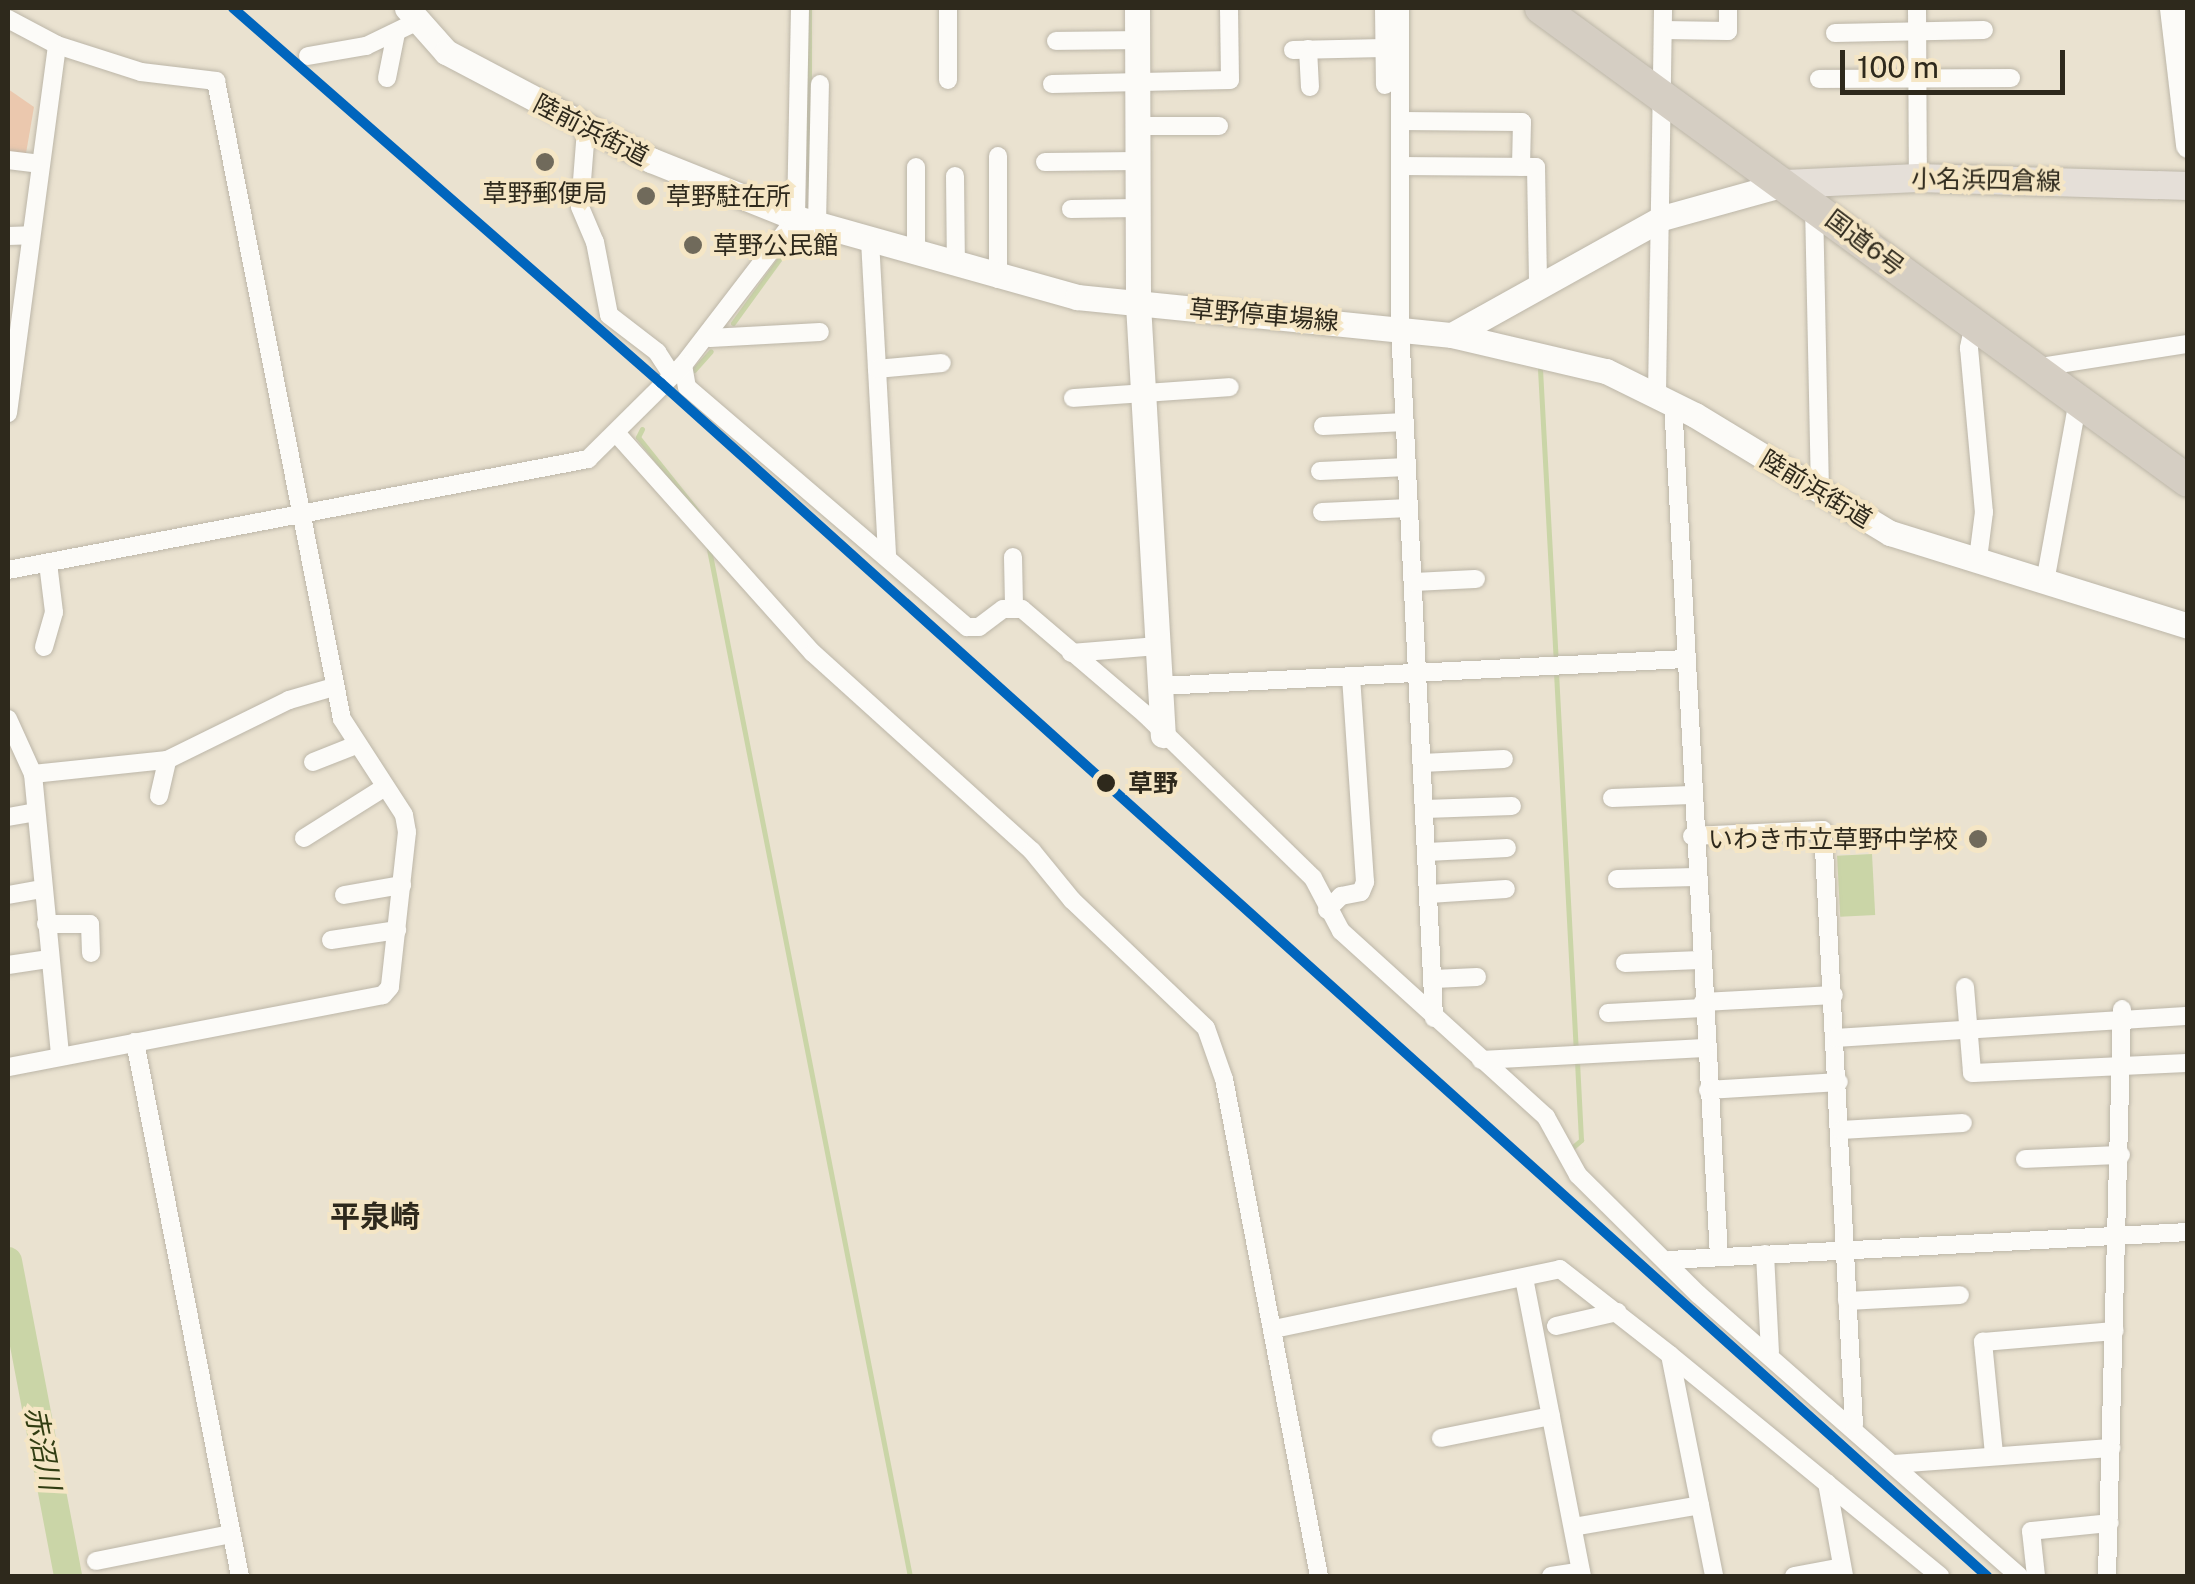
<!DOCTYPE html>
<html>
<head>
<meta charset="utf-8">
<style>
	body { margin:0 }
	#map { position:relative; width:2195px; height:1584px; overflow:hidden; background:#eae2d0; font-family:"Public Sans","Noto Sans JP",sans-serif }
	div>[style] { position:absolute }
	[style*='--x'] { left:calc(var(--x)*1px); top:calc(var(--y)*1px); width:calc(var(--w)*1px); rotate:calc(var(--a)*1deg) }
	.green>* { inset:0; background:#ebc8ae }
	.water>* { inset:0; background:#cad5a7; transform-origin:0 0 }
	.stream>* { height:5px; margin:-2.5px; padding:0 2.5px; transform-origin:2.5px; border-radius:2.5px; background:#cad5a7 }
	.river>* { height:28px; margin:-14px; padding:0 14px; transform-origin:14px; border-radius:14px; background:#cad5a7 }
	.roads { filter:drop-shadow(0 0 2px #bcb6a8) drop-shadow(0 0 2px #bcb6a8) }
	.street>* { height:18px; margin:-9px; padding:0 9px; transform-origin:9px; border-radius:9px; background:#fcfbf8 }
	.secondary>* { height:25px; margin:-12.5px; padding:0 12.5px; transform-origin:12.5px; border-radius:12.5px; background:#fcfbf8 }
	.primary>* { height:28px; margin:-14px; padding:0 14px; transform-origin:14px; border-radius:14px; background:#e5dfd8 }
	.highway>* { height:32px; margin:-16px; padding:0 16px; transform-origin:16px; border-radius:16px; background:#d5cec3 }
	.rail-1>* { height:10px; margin:-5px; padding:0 5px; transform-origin:5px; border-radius:5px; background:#0065bd }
	.dots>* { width:28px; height:28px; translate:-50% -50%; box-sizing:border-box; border:5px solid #f5e6c5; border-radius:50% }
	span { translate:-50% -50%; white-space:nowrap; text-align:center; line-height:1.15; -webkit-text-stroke:8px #f5e6c5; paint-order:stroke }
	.street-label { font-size:25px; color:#2e291c }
	.poi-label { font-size:25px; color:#2e291c }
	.left { translate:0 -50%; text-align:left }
	.right { translate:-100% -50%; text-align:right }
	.stop-label { font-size:25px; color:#2e291c; font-weight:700 }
	.water-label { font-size:28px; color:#313d12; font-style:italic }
	.quarter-label { font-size:30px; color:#2e291c; font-weight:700 }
	.frame { position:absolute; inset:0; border:10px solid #2e291c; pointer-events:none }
	.scale { position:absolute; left:1840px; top:50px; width:225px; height:45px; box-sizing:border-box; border:5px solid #2e291c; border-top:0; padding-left:12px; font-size:30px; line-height:35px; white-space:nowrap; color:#2e291c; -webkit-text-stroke:8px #f5e6c5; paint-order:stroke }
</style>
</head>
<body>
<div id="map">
	<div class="green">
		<div style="clip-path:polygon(8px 89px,34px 107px,25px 159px,8px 157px)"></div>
	</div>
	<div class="water">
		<div style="left:1872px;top:854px;width:61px;height:35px;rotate:87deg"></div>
	</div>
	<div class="stream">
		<div style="--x:809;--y:8;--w:178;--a:90"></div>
		<div style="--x:733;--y:323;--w:117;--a:-54"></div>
		<div style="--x:1540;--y:369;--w:292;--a:86.9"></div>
		<div style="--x:694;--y:370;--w:25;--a:-48"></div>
		<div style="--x:642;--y:429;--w:9;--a:117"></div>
		<div style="--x:638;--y:437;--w:95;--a:51.4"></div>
		<div style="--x:708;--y:544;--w:1052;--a:78.93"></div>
		<div style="--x:1556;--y:672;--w:379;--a:87"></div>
		<div style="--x:1573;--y:1147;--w:11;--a:-41"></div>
		<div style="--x:1581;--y:1140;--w:79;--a:-92.9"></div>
	</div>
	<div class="river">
		<div style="--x:8;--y:1261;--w:321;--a:79.2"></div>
	</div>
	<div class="roads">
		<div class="street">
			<div style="--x:800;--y:8;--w:210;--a:91.1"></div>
			<div style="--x:796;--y:218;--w:185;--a:127.5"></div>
			<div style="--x:683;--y:365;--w:22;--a:80"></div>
			<div style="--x:687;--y:387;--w:369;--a:40.6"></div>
			<div style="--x:967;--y:627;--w:12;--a:0"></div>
			<div style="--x:979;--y:627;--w:30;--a:-37"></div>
			<div style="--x:1003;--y:609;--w:19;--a:0"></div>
			<div style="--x:1022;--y:609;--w:163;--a:40.5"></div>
			<div style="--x:1146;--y:715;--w:233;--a:44.3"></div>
			<div style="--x:1313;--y:878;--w:60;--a:62.2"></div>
			<div style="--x:1341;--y:931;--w:277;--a:42.2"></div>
			<div style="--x:1546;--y:1117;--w:66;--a:61.1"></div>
			<div style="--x:1578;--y:1175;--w:169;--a:44.8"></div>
			<div style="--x:1698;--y:1294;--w:427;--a:41.3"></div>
			<div style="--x:948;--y:8;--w:72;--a:90"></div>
			<div style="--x:1384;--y:8;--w:77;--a:89.3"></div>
			<div style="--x:1400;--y:8;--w:319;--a:90"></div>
			<div style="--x:1400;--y:327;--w:692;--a:87.18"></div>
			<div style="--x:1917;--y:8;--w:170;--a:89.7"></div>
			<div style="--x:8;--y:19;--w:55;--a:28"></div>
			<div style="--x:57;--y:45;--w:88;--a:17.8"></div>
			<div style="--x:141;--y:72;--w:76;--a:6.8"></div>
			<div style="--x:216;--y:81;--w:650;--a:78.83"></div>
			<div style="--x:342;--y:719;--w:114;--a:57.1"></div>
			<div style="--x:404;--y:815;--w:17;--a:80"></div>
			<div style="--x:407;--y:832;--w:156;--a:96.3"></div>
			<div style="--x:390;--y:987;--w:11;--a:131"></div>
			<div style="--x:383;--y:995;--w:382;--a:169.1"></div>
			<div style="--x:1663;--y:30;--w:65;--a:0.9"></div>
			<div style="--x:1728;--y:31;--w:23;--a:-90"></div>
			<div style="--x:1835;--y:33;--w:149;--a:-1.2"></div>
			<div style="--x:1056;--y:41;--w:81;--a:-0.7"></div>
			<div style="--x:1308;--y:49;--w:38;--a:87"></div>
			<div style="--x:1293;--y:50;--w:91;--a:-1.3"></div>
			<div style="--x:308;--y:56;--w:59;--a:-9.8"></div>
			<div style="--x:366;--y:46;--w:55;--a:-25.6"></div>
			<div style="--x:387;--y:78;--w:46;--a:-78.7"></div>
			<div style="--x:1819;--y:79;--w:192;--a:-0.3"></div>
			<div style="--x:1052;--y:84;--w:178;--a:-1.3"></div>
			<div style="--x:1230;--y:80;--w:72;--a:-90.8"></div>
			<div style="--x:1400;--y:121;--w:122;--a:0.5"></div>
			<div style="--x:1522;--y:122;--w:45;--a:91.3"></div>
			<div style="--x:1137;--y:126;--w:82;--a:0"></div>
			<div style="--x:586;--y:130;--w:77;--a:94.5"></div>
			<div style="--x:580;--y:207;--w:38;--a:67"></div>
			<div style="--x:595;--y:242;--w:74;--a:79.1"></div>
			<div style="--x:609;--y:315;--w:61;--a:37.6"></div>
			<div style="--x:657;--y:352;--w:24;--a:57"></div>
			<div style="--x:8;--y:160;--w:33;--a:7"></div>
			<div style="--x:1045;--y:162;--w:92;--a:-0.6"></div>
			<div style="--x:1400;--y:166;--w:136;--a:0.4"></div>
			<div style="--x:1536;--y:167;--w:119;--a:89"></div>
			<div style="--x:955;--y:176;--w:90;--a:89.4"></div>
			<div style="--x:1814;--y:205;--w:288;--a:88.8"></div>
			<div style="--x:1071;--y:209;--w:66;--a:-0.9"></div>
			<div style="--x:817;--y:224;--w:140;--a:-88.8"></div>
			<div style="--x:8;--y:236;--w:23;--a:-2"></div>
			<div style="--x:870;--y:240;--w:316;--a:86.9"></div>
			<div style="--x:916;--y:254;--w:87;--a:-90"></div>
			<div style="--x:998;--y:279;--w:123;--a:-90"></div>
			<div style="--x:1974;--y:324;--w:25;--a:102"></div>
			<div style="--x:1969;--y:348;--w:165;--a:84.8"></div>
			<div style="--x:1984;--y:512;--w:47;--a:97.3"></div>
			<div style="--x:710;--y:338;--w:110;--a:-3.1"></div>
			<div style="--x:2034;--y:368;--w:156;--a:-8.9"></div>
			<div style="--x:877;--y:369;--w:65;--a:-5.3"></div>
			<div style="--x:1657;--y:394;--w:386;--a:-89.1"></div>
			<div style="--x:1073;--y:398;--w:157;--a:-4"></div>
			<div style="--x:1673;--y:402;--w:856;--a:86.92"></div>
			<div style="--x:8;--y:413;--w:371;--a:-82.4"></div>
			<div style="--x:1323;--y:426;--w:82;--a:-2.8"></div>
			<div style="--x:617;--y:434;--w:294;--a:48.2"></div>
			<div style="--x:813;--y:653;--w:295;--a:42.1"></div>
			<div style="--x:1032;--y:851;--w:63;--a:50.8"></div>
			<div style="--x:1072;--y:900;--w:185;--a:43.7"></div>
			<div style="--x:1206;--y:1028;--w:54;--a:70.6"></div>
			<div style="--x:1224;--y:1079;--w:506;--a:79.18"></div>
			<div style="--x:1320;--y:471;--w:87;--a:-2.6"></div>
			<div style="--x:1322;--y:512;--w:87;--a:-2.6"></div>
			<div style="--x:1013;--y:557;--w:48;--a:88.8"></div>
			<div style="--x:8;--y:570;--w:591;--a:-10.83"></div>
			<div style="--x:588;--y:459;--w:134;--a:-44.7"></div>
			<div style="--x:1413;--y:582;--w:63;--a:-2.7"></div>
			<div style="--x:2045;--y:582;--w:184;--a:-79.7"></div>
			<div style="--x:44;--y:647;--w:36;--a:-74"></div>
			<div style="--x:54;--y:612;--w:49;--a:-97"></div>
			<div style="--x:1071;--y:653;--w:87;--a:-4.6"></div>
			<div style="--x:1161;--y:686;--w:525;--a:-2.95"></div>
			<div style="--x:8;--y:719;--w:60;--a:65.6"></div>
			<div style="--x:33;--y:774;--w:281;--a:84.5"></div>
			<div style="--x:313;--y:762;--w:46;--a:-21.6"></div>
			<div style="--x:1422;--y:763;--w:82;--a:-2.8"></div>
			<div style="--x:33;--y:774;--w:135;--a:-6"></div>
			<div style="--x:167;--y:760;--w:136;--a:-26.2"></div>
			<div style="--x:289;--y:700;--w:47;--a:-16.1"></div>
			<div style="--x:159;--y:796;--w:37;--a:-77"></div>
			<div style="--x:1612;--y:798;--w:79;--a:-2.2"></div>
			<div style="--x:1425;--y:809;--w:87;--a:-2"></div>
			<div style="--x:8;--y:817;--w:28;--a:-10"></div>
			<div style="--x:1692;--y:836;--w:131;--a:-2.6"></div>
			<div style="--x:1823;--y:830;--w:596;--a:87.02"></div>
			<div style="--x:304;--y:838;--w:96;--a:-32.2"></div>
			<div style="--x:1427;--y:852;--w:80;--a:-2.9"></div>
			<div style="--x:1617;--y:879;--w:78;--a:-1.5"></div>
			<div style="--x:1429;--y:894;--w:77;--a:-3.7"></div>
			<div style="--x:8;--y:895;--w:35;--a:-10"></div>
			<div style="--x:344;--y:895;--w:59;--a:-9.8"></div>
			<div style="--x:1327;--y:910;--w:20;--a:-45"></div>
			<div style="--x:1341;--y:896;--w:20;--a:-11"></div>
			<div style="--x:1361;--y:892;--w:11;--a:-68"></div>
			<div style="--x:1365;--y:882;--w:205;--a:-93.9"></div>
			<div style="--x:46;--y:924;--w:44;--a:0"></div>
			<div style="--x:90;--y:924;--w:29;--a:88"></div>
			<div style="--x:331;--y:940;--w:67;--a:-8.6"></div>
			<div style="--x:1625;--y:963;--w:75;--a:-2.3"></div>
			<div style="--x:8;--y:965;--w:40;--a:-8.5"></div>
			<div style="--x:1434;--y:979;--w:43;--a:-2.7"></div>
			<div style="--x:1965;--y:987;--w:86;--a:85.3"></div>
			<div style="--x:1972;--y:1073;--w:216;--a:-2.7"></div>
			<div style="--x:1703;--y:1002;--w:131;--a:-3.1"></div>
			<div style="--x:1608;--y:1013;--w:95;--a:-3"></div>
			<div style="--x:1836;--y:1038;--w:353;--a:-3.6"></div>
			<div style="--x:135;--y:1042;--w:544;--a:78.88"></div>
			<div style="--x:1481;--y:1060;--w:224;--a:-3.1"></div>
			<div style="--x:1708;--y:1090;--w:131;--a:-3.5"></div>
			<div style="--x:1841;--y:1130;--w:122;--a:-3.3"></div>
			<div style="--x:2025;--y:1159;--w:96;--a:-2.4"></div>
			<div style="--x:1765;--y:1254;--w:98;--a:87.1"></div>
			<div style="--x:1669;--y:1260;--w:520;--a:-3.09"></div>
			<div style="--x:1524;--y:1278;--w:304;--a:79"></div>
			<div style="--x:1847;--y:1301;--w:113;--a:-3"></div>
			<div style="--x:1556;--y:1326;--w:63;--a:-12.9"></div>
			<div style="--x:1274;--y:1329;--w:292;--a:-11.8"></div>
			<div style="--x:1560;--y:1269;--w:140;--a:38"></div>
			<div style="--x:1670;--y:1355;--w:225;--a:78.7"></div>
			<div style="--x:1670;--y:1355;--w:349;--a:39.3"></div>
			<div style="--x:1441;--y:1438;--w:112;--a:-11.3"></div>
			<div style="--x:1994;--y:1454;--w:113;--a:-95.6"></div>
			<div style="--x:1983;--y:1342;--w:132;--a:-4.8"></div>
			<div style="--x:1893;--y:1464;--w:219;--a:-4.2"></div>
			<div style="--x:1827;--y:1483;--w:95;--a:79.6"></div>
			<div style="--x:1573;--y:1527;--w:129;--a:-9.8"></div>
			<div style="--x:96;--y:1561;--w:138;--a:-11.3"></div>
			<div style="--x:1551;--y:1576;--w:30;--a:-9"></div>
			<div style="--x:1794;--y:1576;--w:49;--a:-10.6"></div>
			<div style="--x:2036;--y:1576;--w:45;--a:-96.3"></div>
			<div style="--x:2031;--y:1531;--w:79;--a:-5.8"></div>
			<div style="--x:2107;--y:1576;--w:567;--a:-88.48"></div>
		</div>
		<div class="secondary">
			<div style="--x:407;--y:8;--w:59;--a:48.4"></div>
			<div style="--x:446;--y:52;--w:232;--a:27.8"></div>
			<div style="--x:651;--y:160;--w:156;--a:21.8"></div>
			<div style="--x:796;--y:218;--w:292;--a:15.7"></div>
			<div style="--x:1077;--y:297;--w:377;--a:5.8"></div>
			<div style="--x:1452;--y:335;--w:240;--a:-29.1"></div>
			<div style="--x:1662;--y:218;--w:128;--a:-15.5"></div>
			<div style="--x:1137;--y:8;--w:296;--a:89.8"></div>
			<div style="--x:1138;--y:304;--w:432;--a:86.7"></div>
			<div style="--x:2172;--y:8;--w:138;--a:83.3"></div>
			<div style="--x:1452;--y:335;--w:158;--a:13.2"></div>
			<div style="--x:1606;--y:371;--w:99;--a:26.3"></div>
			<div style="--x:1695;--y:415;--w:228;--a:31.2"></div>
			<div style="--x:1890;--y:533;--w:312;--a:17.3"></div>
		</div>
		<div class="primary">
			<div style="--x:1785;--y:184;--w:133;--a:-2.6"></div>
			<div style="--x:1918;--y:178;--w:270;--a:1.7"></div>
		</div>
		<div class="highway">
			<div style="--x:1541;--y:8;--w:801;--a:36.17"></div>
		</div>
	</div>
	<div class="rail-1">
		<div style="--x:233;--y:8;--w:569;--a:41.22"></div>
		<div style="--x:661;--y:383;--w:1784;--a:41.98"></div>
	</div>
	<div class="dots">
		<div style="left:545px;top:162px;background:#706a5b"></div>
		<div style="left:646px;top:196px;background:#706a5b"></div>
		<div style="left:693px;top:245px;background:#706a5b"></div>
		<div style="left:1106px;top:783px;background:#2e291c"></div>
		<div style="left:1978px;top:839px;background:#706a5b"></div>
	</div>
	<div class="street-label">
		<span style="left:591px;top:130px;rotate:27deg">陸前浜街道</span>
		<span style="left:1986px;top:180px;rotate:1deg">小名浜四倉線</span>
		<span style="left:1865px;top:243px;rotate:37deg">国道6号</span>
		<span style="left:1264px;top:315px;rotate:5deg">草野停車場線</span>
		<span style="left:1816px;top:489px;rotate:31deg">陸前浜街道</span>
	</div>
	<div class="poi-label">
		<span style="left:545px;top:193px">草野郵便局</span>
		<span class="left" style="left:666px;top:196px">草野駐在所</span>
		<span class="left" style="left:713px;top:245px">草野公民館</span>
		<span class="right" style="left:1958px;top:839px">いわき市立草野中学校</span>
	</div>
	<div class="stop-label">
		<span class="left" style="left:1128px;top:783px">草野</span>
	</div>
	<div class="water-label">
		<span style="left:43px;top:1448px;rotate:79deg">赤沼川</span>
	</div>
	<div class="quarter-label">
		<span style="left:375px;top:1216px">平泉崎</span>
	</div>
	<div class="frame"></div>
	<div class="scale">100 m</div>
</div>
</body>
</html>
